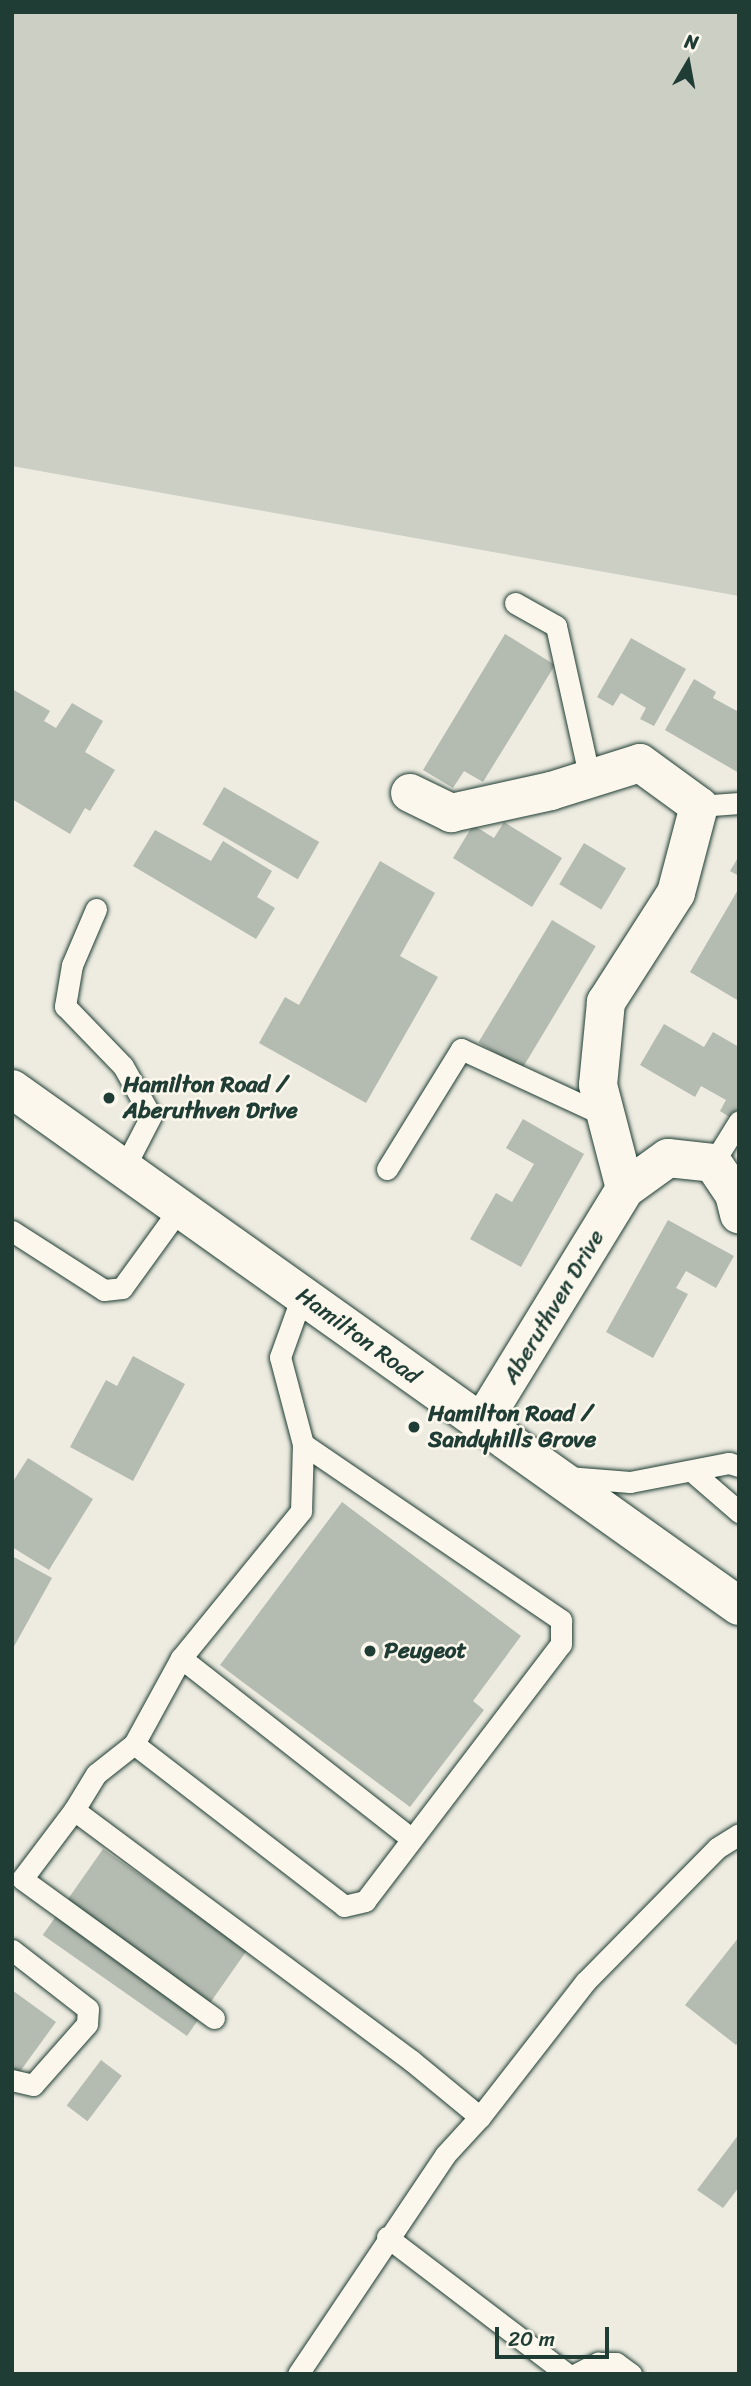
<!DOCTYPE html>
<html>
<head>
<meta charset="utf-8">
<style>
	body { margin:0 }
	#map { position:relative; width:751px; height:2386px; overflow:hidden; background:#eeece1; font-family:Sriracha,sans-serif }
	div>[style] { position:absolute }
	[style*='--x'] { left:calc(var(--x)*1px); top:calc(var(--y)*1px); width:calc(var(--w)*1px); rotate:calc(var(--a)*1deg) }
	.green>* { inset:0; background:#cbcfc4 }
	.building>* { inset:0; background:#b4bbb0; transform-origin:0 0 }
	.roads { filter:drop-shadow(0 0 2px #1f3d34) drop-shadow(0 0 2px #1f3d34) }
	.lane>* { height:21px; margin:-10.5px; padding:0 10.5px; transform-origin:10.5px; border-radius:10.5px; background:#fbf7ec }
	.street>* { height:38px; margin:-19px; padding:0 19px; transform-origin:19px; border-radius:19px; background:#fbf7ec }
	.secondary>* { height:38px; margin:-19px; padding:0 19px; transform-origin:19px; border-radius:19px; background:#fbf7ec }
	.dots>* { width:19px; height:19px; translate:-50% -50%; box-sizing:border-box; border:4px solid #fbf7ec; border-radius:50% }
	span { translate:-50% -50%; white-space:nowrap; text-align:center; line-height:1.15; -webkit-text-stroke:5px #fbf7ec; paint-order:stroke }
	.poi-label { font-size:23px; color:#1f3d34; font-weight:700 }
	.left { translate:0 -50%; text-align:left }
	.street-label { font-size:23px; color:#1f3d34 }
	.frame { position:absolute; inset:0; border:14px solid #1f3d34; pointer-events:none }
	.north { position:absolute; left:653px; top:28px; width:70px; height:70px; -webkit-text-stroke:5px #fbf7ec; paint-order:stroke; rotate:10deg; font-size:19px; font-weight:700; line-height:28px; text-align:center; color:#1f3d34 }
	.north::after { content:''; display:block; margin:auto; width:24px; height:32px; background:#1f3d34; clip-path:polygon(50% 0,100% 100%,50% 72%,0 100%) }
	.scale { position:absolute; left:495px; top:2327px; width:114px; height:32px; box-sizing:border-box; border:4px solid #1f3d34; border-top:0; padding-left:9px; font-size:21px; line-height:24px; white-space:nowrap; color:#1f3d34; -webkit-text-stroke:5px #fbf7ec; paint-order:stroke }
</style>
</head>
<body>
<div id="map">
	<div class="green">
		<div style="clip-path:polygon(12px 12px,739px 12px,739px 596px,12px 466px)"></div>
	</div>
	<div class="building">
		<div style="clip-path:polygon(505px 634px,555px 665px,483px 782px,464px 771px,453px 788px,423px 770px)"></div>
		<div style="clip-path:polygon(631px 638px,686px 669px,654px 726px,640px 719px,646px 708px,621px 693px,613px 706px,597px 697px)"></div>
		<div style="clip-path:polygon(694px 679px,716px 692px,713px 698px,739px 712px,739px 773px,665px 730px)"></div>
		<div style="clip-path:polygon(12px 689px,50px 711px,44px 721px,56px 728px,72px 703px,103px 721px,85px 752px,115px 770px,90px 811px,85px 808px,70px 834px,12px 799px)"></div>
		<div style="left:224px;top:787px;width:110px;height:43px;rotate:30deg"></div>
		<div style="clip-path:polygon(504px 822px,562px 858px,532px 907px,453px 858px,473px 825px,494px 838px)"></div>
		<div style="clip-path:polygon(155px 830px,211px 861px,223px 841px,272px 871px,257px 897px,275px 908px,256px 939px,133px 866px)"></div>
		<div style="left:584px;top:843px;width:49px;height:48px;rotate:31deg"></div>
		<div style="clip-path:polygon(739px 856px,739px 876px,730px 871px)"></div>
		<div style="clip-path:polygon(380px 861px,435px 893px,400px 956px,438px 977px,366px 1103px,259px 1043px,285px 997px,299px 1005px)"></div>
		<div style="clip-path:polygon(739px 888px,739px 1001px,690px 972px)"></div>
		<div style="left:552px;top:920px;width:51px;height:143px;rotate:31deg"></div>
		<div style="clip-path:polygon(664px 1024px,704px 1047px,713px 1032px,739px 1047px,739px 1112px,734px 1120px,720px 1111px,726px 1100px,701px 1086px,695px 1097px,640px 1065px)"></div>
		<div style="clip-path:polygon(523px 1119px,584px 1154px,521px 1267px,470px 1239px,496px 1193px,512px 1202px,534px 1164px,506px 1148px)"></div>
		<div style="clip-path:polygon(668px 1220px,734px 1256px,716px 1288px,686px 1271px,676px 1288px,688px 1294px,653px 1358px,606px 1332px)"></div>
		<div style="clip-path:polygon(133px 1356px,185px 1384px,133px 1481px,70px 1447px,106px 1380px,117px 1386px)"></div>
		<div style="clip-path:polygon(28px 1458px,93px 1499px,49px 1570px,12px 1547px,12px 1483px)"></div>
		<div style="clip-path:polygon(342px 1502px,521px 1636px,473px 1701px,484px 1710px,410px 1807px,220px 1665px)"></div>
		<div style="clip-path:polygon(12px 1556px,52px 1578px,12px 1650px)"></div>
		<div style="left:103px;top:1849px;width:176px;height:105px;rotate:35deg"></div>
		<div style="clip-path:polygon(739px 1937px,739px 2042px,736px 2045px,685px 2005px)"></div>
		<div style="clip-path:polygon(12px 1990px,56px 2022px,16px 2077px,12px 2074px)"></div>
		<div style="left:101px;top:2060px;width:26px;height:57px;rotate:37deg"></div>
		<div style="clip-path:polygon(739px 2134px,739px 2187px,723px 2208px,697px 2190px)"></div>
	</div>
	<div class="roads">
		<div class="lane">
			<div style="--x:515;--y:603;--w:47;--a:29.3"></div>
			<div style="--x:556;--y:626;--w:157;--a:77.5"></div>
			<div style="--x:699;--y:806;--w:40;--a:-4.3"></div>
			<div style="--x:96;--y:909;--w:61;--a:113.2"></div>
			<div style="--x:72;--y:965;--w:42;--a:99.7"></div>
			<div style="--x:65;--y:1006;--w:83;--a:46"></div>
			<div style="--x:123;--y:1066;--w:57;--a:60.8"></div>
			<div style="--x:151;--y:1116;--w:59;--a:117.4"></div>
			<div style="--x:713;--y:1163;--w:49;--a:-58.2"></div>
			<div style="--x:387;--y:1169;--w:141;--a:-58.3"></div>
			<div style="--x:461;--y:1049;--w:162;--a:24.8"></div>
			<div style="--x:12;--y:1231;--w:109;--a:32.7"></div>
			<div style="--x:104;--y:1290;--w:18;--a:-6"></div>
			<div style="--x:122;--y:1288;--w:99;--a:-54.1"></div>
			<div style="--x:302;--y:1296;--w:65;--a:109.8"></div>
			<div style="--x:280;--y:1357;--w:90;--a:75.2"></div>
			<div style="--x:303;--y:1444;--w:67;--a:91.7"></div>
			<div style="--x:301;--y:1511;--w:190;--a:129.2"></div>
			<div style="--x:181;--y:1658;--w:98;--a:118.7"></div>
			<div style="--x:134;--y:1744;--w:48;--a:141.7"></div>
			<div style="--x:96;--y:1774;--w:42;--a:121.4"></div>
			<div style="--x:74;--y:1810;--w:421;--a:36.6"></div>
			<div style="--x:412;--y:2061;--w:88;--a:39.5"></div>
			<div style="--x:694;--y:1473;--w:60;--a:40.9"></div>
			<div style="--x:567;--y:1477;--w:63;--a:4.5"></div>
			<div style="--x:630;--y:1482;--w:101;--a:-10.9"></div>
			<div style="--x:729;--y:1463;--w:10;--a:17"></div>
			<div style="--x:181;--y:1658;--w:293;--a:38.1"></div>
			<div style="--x:134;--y:1744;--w:265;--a:37.6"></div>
			<div style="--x:344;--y:1906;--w:22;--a:-13"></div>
			<div style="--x:365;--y:1901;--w:323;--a:-52.7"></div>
			<div style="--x:561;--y:1644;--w:24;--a:-90"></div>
			<div style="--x:561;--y:1620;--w:312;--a:-145.7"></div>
			<div style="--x:74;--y:1810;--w:86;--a:127"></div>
			<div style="--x:22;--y:1879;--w:237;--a:35.9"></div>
			<div style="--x:12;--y:1950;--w:96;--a:37.8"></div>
			<div style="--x:88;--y:2009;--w:15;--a:94"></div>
			<div style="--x:87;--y:2024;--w:81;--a:131.5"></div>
			<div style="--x:33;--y:2085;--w:22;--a:-167"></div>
			<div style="--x:387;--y:2237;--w:226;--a:37.3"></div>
			<div style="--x:298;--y:2374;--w:264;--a:-56.1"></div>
			<div style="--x:445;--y:2155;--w:52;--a:-47.4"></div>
			<div style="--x:480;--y:2117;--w:171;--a:-52.1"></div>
			<div style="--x:585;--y:1982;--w:188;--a:-45.4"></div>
			<div style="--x:717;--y:1848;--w:26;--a:-32"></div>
			<div style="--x:576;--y:2374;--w:25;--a:-27"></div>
			<div style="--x:598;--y:2363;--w:18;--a:0"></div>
			<div style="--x:616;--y:2363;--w:19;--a:36"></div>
		</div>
		<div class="street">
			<div style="--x:410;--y:793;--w:46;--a:26"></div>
			<div style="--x:451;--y:813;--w:102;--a:-12.4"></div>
			<div style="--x:551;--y:791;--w:93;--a:-17.5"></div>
			<div style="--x:640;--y:763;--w:73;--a:36.1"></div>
			<div style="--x:699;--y:806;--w:90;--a:104.8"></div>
			<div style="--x:676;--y:893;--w:130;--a:122.7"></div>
			<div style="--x:606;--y:1002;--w:83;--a:95.5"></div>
			<div style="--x:598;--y:1085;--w:107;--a:75.4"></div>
			<div style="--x:625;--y:1189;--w:276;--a:121.5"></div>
			<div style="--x:625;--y:1189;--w:53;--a:-35.8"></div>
			<div style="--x:668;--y:1158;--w:45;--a:6.3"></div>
			<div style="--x:713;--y:1163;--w:37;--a:56"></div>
			<div style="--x:734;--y:1194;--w:21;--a:76"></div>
		</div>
		<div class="secondary">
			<div style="--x:12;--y:1089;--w:892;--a:35.42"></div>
		</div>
	</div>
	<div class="dots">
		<div style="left:109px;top:1098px;background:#1f3d34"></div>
		<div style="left:414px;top:1427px;background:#1f3d34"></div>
		<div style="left:370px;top:1651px;background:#1f3d34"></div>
	</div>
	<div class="poi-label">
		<span class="left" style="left:123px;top:1098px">Hamilton Road /<br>Aberuthven Drive</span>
		<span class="left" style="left:428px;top:1427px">Hamilton Road /<br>Sandyhills Grove</span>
		<span class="left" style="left:384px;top:1651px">Peugeot</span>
	</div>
	<div class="street-label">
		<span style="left:554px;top:1307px;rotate:-59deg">Aberuthven Drive</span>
		<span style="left:358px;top:1336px;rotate:36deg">Hamilton Road</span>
	</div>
	<div class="frame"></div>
	<div class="north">N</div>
	<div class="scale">20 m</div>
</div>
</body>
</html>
